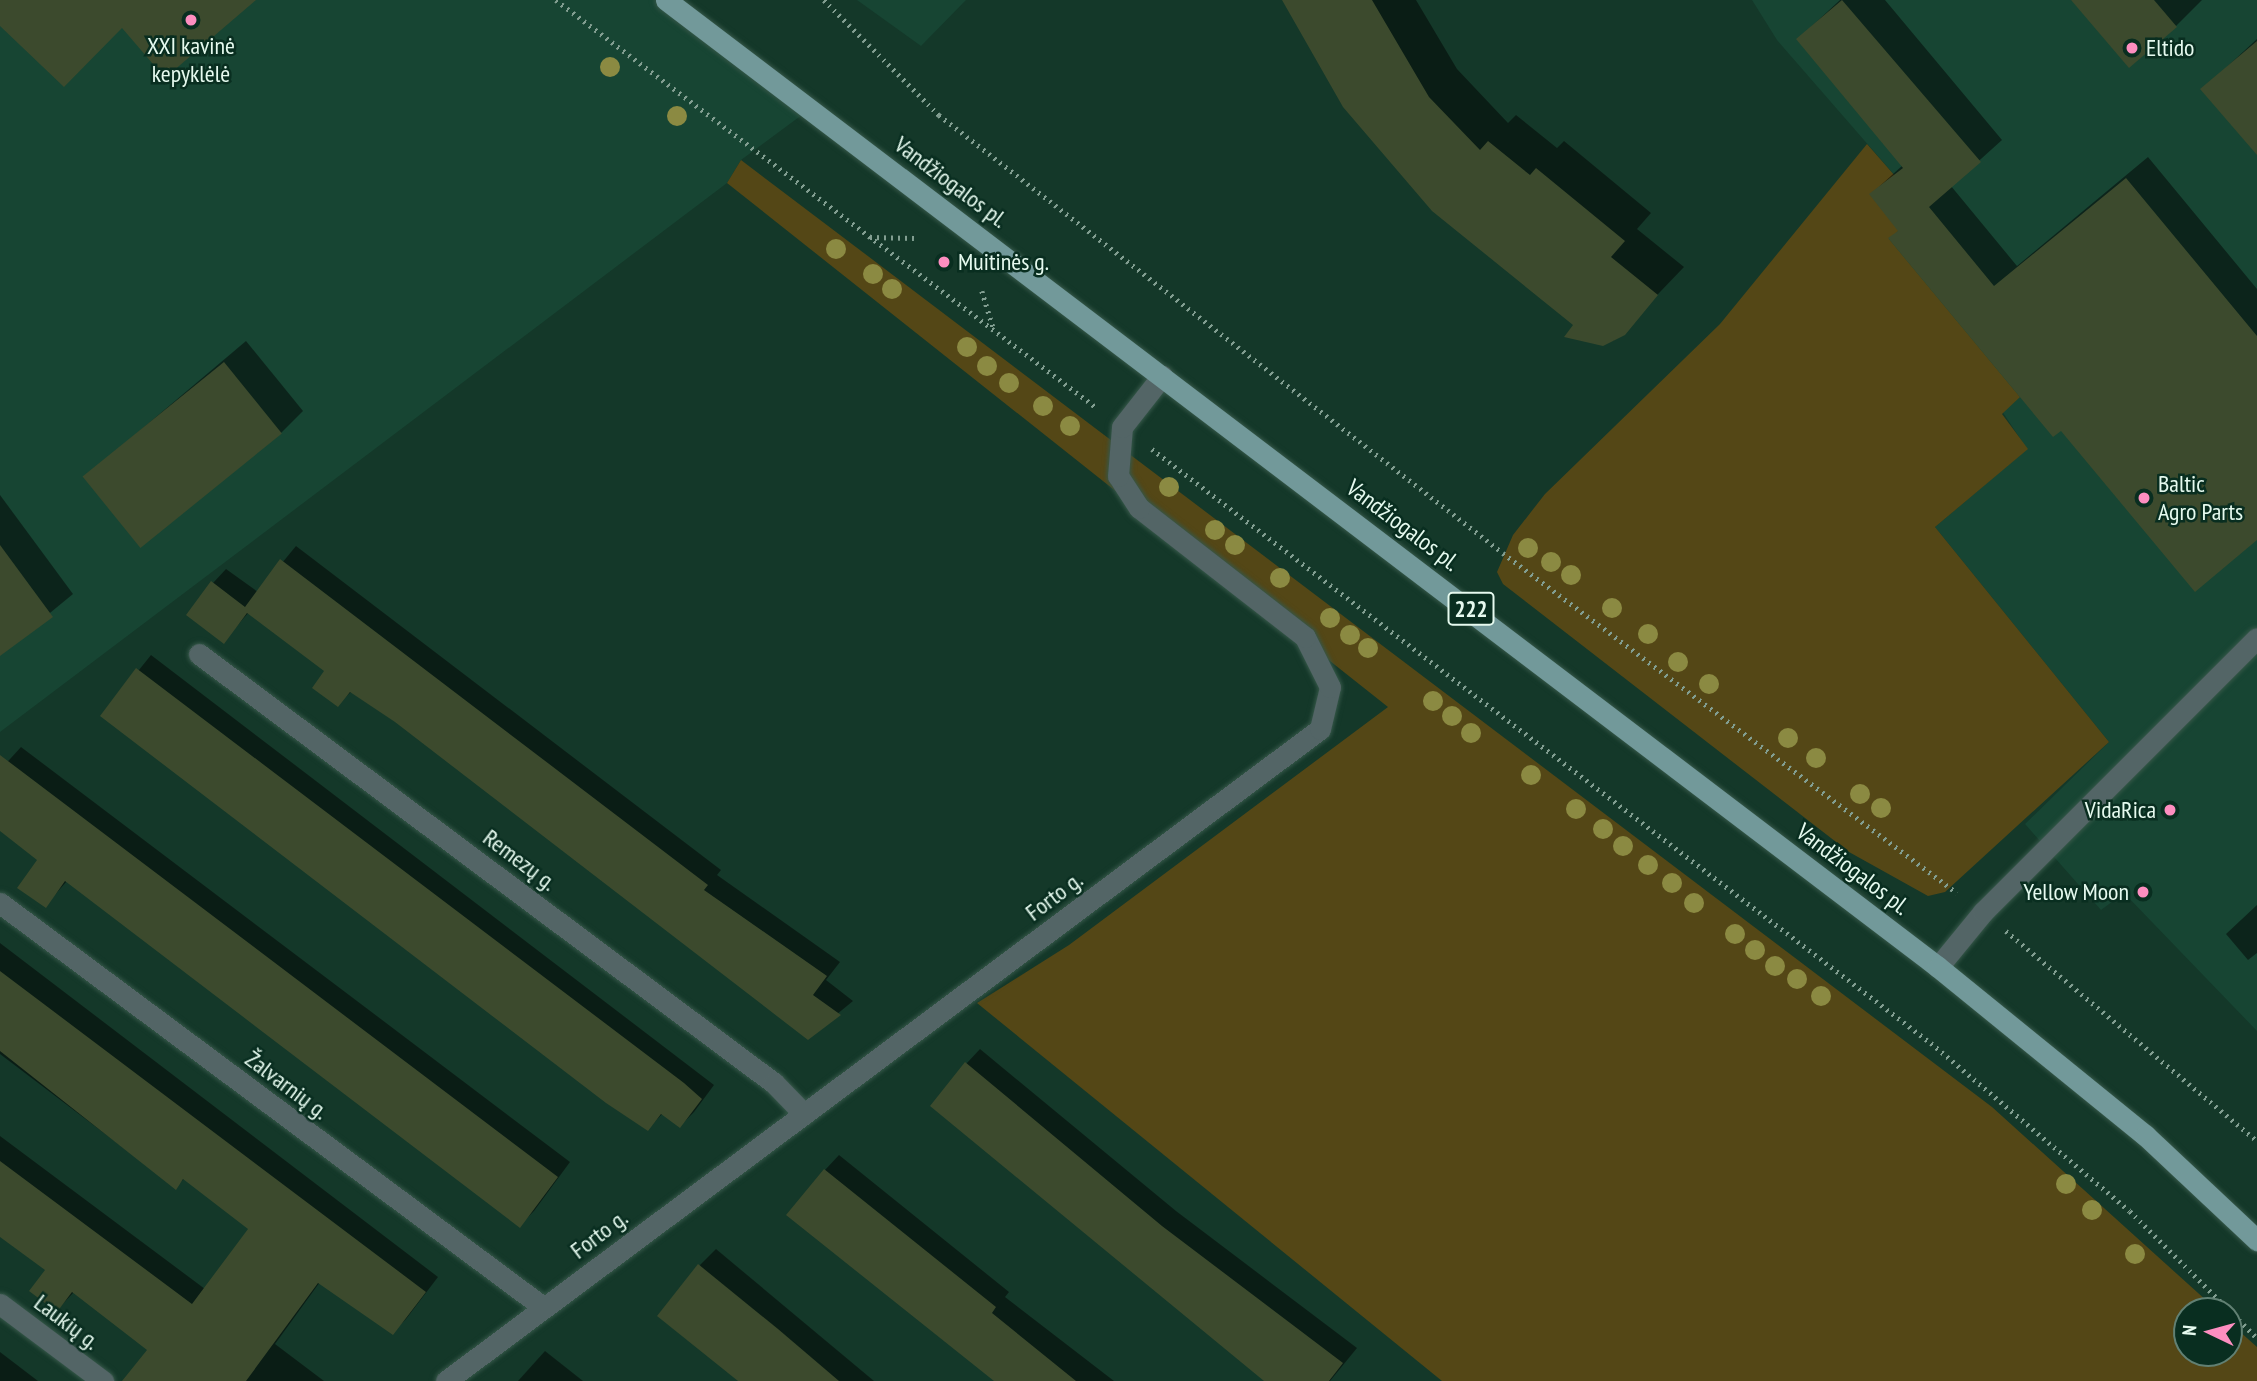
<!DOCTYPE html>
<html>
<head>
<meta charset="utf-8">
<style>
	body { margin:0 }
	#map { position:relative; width:2257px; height:1381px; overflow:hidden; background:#143829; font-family:"PT Sans Narrow",sans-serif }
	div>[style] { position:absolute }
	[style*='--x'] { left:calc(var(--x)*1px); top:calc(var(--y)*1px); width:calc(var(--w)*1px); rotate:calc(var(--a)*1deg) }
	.built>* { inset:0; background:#174533 }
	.green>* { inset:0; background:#544716 }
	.shadow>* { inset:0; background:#0007 }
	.building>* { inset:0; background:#3c4a2d; transform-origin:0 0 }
	.path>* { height:4.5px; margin-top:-2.25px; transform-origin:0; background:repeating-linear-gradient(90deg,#829e91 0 2px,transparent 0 7px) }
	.roads { filter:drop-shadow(0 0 2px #365749) drop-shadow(0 0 2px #365749) }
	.minor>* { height:21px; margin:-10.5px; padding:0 10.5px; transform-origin:10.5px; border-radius:10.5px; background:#536566 }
	.major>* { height:21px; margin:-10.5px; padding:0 10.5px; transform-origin:10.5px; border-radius:10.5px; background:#72999a }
	.trees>* { width:20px; height:20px; margin:-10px; border-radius:50%; background:#8b8a42 }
	.dots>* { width:19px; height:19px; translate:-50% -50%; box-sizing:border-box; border:4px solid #092e20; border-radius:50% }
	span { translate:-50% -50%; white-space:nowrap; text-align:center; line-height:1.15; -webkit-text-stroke:5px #092e20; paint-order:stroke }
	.shield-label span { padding:2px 5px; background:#092e20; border:2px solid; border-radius:5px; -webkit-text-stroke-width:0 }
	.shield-label { font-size:23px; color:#e6faef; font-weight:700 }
	.poi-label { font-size:24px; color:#e6faef }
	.left { translate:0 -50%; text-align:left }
	.right { translate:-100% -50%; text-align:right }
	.street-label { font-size:24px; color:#e6faef }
	.north { position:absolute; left:2173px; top:1297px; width:70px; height:70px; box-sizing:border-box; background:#092e20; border:2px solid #618073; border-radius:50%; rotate:275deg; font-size:19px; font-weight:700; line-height:28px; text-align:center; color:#e6faef }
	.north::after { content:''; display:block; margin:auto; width:24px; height:32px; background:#fd8ec0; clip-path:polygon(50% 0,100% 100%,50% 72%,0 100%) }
</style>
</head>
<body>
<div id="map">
	<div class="built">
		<div style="clip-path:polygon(0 0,669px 0,814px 106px,741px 160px,727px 183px,0 732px)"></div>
		<div style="clip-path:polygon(857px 0,966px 0,921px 46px)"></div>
		<div style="clip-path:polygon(1752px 0,2257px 0,2257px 1031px,2124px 893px,2101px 910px,2025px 824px,2109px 742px,1935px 527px,2027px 449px,1888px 238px,1924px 209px,1777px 40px)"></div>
	</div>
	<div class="green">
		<div style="clip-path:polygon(1867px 144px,1924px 209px,1889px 239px,2020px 397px,2002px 414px,2028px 449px,1935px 527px,2109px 742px,1945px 892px,1928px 896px,1849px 852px,1503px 584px,1497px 572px,1513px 535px,1545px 494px,1720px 324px)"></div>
		<div style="clip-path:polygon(741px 160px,1992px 1107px,2218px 1311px,2187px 1311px,2187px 1353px,2229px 1353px,2229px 1322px,2257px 1347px,2257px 1381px,1442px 1381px,977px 1003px,1069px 945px,1388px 707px,727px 183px)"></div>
	</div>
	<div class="shadow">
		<div style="clip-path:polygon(1287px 0,1416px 0,1457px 69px,1508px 123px,1516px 115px,1557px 148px,1564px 141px,1651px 213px,1637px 229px,1684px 267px,1613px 341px,1567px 336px,1575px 324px)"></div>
		<div style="clip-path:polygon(1840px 0,1885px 0,2002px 140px,1951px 186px,2017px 266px,2148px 157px,2257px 289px,2257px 531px,1899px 230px,1871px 194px,1903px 165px,1798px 39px)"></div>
		<div style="clip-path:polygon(2071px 0,2202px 0,2176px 26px)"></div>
		<div style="clip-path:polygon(2257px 39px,2257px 153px,2203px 89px)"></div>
		<div style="clip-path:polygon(246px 341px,303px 411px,281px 433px,85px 477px)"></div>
		<div style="clip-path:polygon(0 495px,73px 594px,0 654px)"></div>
		<div style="clip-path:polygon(296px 546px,721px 870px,717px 875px,840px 962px,826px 980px,853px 1001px,808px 1038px,396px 720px,352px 691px,338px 704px,326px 671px,249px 612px,224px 641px,213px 583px,226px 569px,258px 592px)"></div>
		<div style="clip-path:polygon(151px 655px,714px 1085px,694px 1112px,680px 1126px,663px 1113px,648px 1129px,102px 716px)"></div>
		<div style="clip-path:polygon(21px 747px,570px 1162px,534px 1211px,520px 1225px,67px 881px,45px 906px,40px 859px,0 828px,0 770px)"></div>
		<div style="clip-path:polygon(2257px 905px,2257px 953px,2248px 960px,2226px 934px)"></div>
		<div style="clip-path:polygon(0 943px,438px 1277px,406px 1319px,392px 1333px,320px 1282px,275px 1344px,324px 1381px,132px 1381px,149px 1349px,74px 1292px,57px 1310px,47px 1270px,0 1234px,0 1136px,205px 1289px,251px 1229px,185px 1178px,175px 1187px,0 1054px)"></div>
		<div style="clip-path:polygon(980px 1049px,1176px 1211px,1357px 1348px,1330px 1381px,1268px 1381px,966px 1064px)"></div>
		<div style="clip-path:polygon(839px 1155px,1009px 1292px,1005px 1297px,1114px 1381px,995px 1381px,825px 1170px)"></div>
		<div style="clip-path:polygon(716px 1249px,874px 1381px,738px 1381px,700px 1265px)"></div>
		<div style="clip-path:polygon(545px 1351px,583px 1381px,518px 1381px)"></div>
		<div style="clip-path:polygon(0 1352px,38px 1381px,0 1381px)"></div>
	</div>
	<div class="building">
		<div style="clip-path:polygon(0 0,256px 0,165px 78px,122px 28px,64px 87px,0 26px)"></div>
		<div style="clip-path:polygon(1282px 0,1372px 0,1429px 97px,1480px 150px,1488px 141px,1530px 175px,1536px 168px,1625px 241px,1611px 257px,1658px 295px,1625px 335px,1603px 346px,1564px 337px,1573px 325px,1432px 211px,1343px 107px)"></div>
		<div style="clip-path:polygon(1842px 0,1981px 162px,1929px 207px,1994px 286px,2126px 178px,2257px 336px,2257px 540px,2195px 592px,2061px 431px,2053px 437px,1888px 238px,1898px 231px,1869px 194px,1903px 168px,1796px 39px)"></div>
		<div style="clip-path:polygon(2071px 0,2154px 0,2177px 27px,2129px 68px)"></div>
		<div style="clip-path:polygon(2257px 41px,2257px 155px,2200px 89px)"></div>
		<div style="left:224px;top:362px;width:92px;height:182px;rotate:51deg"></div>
		<div style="clip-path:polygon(0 545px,53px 617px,0 656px)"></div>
		<div style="clip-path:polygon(280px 559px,708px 885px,704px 890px,827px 976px,813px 995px,841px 1015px,808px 1040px,395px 722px,350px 692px,338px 707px,312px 688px,324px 671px,247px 613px,224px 644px,186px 615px,211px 581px,245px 607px)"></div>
		<div style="clip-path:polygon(136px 668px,684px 1083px,702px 1099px,680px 1128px,661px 1114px,648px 1131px,606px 1103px,100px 716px)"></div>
		<div style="clip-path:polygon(0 755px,558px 1177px,520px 1228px,65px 881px,46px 908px,17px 888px,37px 860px,0 831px)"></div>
		<div style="clip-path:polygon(0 971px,426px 1292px,393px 1335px,318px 1283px,246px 1381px,122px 1381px,147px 1350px,72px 1292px,57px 1312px,29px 1291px,45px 1270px,0 1237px,0 1161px,192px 1304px,248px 1229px,183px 1179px,176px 1190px,0 1051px)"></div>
		<div style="clip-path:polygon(965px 1062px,1162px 1226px,1343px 1363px,1329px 1381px,1264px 1381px,930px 1106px)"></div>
		<div style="clip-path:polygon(824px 1169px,996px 1307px,992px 1313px,1076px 1381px,994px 1381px,786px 1215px)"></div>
		<div style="clip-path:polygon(698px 1264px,778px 1329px,839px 1381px,738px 1381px,657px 1316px)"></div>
	</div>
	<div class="path">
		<div style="--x:556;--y:0;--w:678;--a:37.02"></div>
		<div style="--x:824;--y:0;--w:163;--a:45"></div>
		<div style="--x:939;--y:115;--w:714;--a:37.83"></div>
		<div style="--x:1503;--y:553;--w:567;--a:36.83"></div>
		<div style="--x:870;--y:237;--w:44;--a:1.3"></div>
		<div style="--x:982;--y:291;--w:41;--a:72.9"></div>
		<div style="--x:1152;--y:449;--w:980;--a:37.33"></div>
		<div style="--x:1931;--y:1043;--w:260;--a:40.2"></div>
		<div style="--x:2130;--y:1211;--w:180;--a:45"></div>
		<div style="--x:2006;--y:931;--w:327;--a:39.9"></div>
	</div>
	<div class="roads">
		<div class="minor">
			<div style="--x:199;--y:654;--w:717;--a:36.73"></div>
			<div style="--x:774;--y:1083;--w:43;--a:45.9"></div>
			<div style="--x:0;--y:903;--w:677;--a:36.65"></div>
			<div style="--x:1938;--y:967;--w:71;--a:-50.7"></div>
			<div style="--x:1983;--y:912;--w:387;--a:-45"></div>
			<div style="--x:0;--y:1304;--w:129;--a:36.8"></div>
			<div style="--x:446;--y:1381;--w:1090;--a:-36.72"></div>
			<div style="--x:1320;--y:729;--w:43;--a:-76.6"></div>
			<div style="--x:1330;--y:687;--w:56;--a:-116.6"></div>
			<div style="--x:1305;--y:637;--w:210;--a:-142.1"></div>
			<div style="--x:1139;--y:508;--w:38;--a:-123"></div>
			<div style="--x:1118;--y:476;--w:49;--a:-85.3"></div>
			<div style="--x:1122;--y:427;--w:65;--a:-51.9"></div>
		</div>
		<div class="major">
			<div style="--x:666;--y:0;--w:1598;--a:37.24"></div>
			<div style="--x:1938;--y:967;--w:267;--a:39.1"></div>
			<div style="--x:2145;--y:1135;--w:154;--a:43.2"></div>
		</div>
	</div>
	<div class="trees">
		<div style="left:610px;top:67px"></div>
		<div style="left:677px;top:116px"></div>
		<div style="left:836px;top:249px"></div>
		<div style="left:873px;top:274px"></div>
		<div style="left:892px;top:289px"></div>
		<div style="left:967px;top:347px"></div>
		<div style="left:987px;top:366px"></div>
		<div style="left:1009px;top:383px"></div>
		<div style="left:1043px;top:406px"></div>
		<div style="left:1070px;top:426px"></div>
		<div style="left:1169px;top:487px"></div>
		<div style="left:1215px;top:530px"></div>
		<div style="left:1235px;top:545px"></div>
		<div style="left:1528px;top:548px"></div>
		<div style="left:1551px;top:562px"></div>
		<div style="left:1571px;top:575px"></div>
		<div style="left:1280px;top:578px"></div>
		<div style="left:1612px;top:608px"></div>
		<div style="left:1330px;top:618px"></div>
		<div style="left:1648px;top:634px"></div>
		<div style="left:1350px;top:635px"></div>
		<div style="left:1368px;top:648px"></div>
		<div style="left:1678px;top:662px"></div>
		<div style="left:1709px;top:684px"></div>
		<div style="left:1433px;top:701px"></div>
		<div style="left:1452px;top:716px"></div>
		<div style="left:1471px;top:733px"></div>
		<div style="left:1788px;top:738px"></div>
		<div style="left:1816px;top:758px"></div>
		<div style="left:1531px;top:775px"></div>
		<div style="left:1860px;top:794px"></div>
		<div style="left:1881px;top:808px"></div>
		<div style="left:1576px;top:809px"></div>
		<div style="left:1603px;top:829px"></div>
		<div style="left:1623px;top:846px"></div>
		<div style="left:1648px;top:865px"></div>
		<div style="left:1672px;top:883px"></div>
		<div style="left:1694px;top:903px"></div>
		<div style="left:1735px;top:934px"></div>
		<div style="left:1755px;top:950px"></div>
		<div style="left:1775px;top:966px"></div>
		<div style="left:1797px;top:979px"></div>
		<div style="left:1821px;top:996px"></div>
		<div style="left:2066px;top:1184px"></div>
		<div style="left:2092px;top:1210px"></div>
		<div style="left:2135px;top:1254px"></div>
	</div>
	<div class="dots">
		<div style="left:191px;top:20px;background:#fd8ec0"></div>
		<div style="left:2132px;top:48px;background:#fd8ec0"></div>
		<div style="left:944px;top:262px;background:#fd8ec0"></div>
		<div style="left:2144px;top:498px;background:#fd8ec0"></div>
		<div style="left:2170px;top:810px;background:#fd8ec0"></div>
		<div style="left:2143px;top:892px;background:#fd8ec0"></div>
	</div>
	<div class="shield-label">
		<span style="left:1471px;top:609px">222</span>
	</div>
	<div class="poi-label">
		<span style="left:191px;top:60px">XXI kavinė<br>kepyklėlė</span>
		<span class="left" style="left:2146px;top:48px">Eltido</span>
		<span class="left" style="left:958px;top:262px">Muitinės g.</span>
		<span class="left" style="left:2158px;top:498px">Baltic<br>Agro Parts</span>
		<span class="right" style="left:2156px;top:810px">VidaRica</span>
		<span class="right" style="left:2129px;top:892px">Yellow Moon</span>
	</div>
	<div class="street-label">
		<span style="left:951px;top:182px;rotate:37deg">Vandžiogalos pl.</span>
		<span style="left:1403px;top:525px;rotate:37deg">Vandžiogalos pl.</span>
		<span style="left:520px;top:860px;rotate:37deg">Remezų g.</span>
		<span style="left:1853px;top:869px;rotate:37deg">Vandžiogalos pl.</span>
		<span style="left:1054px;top:896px;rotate:-37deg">Forto g.</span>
		<span style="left:287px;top:1085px;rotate:37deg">Žalvarnių g.</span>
		<span style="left:599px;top:1234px;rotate:-37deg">Forto g.</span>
		<span style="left:67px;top:1322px;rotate:37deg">Laukių g.</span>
	</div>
	<div class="north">N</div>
</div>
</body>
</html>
